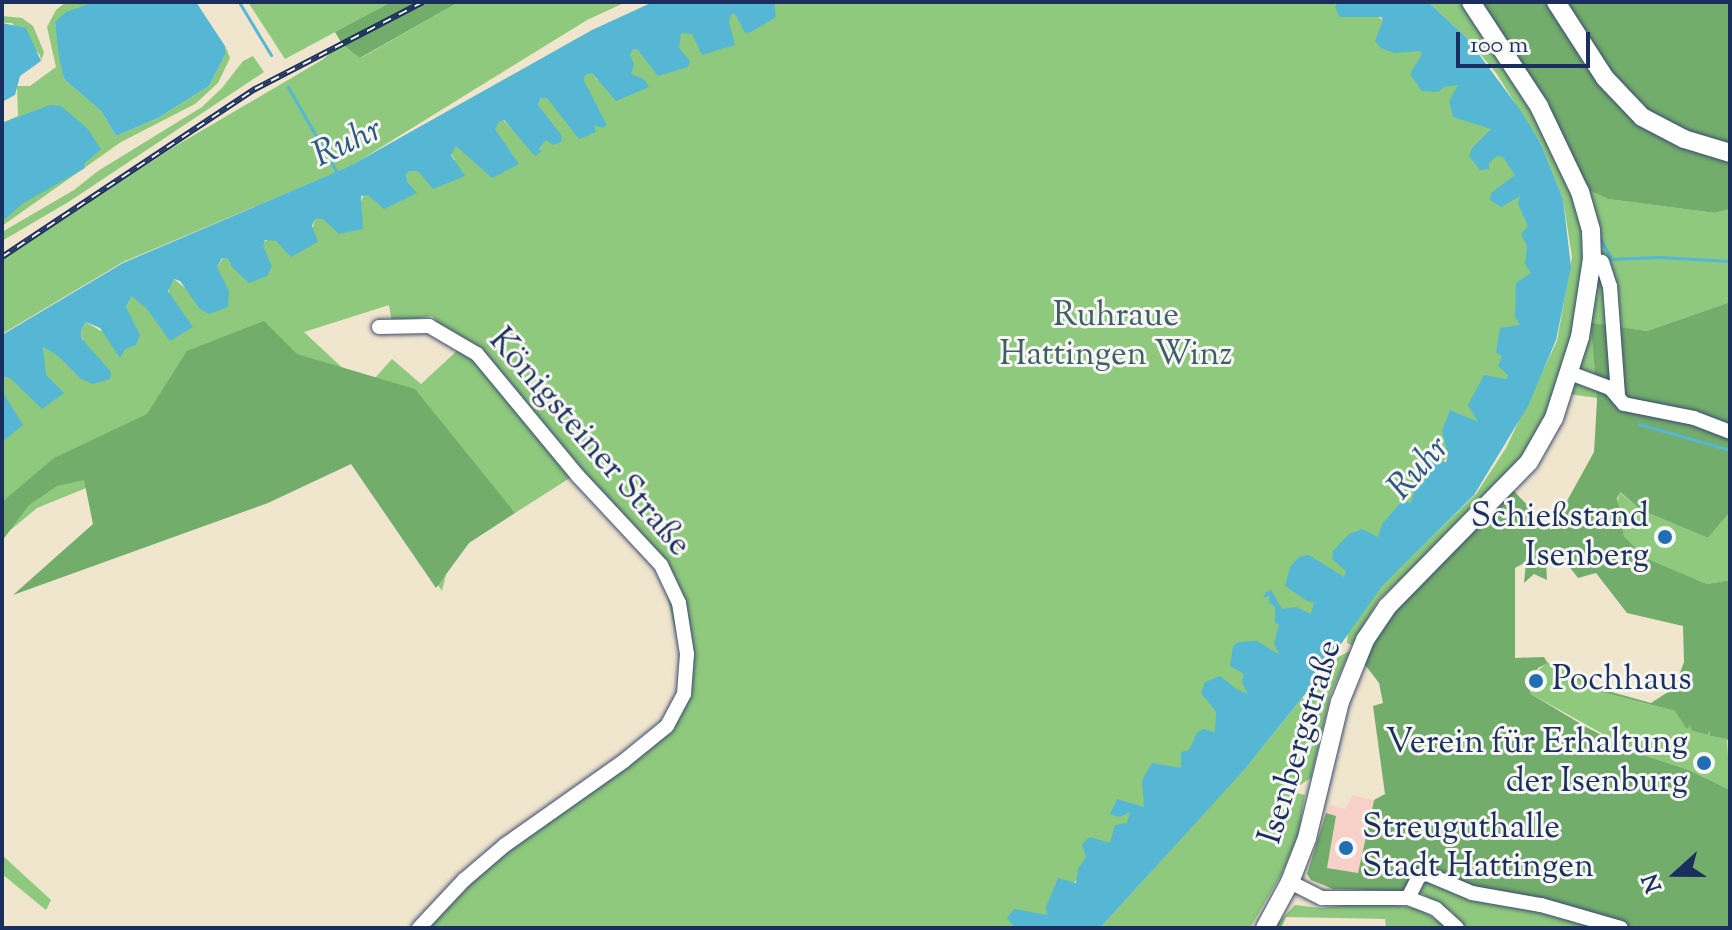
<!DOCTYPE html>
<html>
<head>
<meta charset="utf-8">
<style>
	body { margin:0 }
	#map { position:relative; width:1732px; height:930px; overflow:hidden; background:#f0e5cd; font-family:"Sorts Mill Goudy",serif }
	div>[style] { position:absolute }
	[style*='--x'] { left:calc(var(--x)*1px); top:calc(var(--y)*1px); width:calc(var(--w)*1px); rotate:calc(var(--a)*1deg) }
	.built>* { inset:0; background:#f7d1c7 }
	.green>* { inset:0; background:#8fc97d }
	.forest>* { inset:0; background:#73ad6c }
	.water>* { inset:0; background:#55b7d3 }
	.stream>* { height:3px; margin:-1.5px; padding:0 1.5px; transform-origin:1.5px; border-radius:1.5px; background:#55b7d3 }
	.roads { filter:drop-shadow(0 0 2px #3b4a6f) drop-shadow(0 0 2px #3b4a6f) }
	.minor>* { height:14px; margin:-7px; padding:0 7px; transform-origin:7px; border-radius:7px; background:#fff }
	.major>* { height:18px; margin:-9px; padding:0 9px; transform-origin:9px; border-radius:9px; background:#fff }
	.rail>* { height:6px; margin-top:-3px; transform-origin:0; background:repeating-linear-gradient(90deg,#f6f6f2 0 9px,#1b2f5e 0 18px); box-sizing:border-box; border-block:2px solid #1b2f5e }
	.dots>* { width:22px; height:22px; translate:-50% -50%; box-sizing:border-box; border:4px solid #f6f6f2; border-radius:50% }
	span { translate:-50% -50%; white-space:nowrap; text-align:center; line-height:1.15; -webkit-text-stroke:6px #f6f6f2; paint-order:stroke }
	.park-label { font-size:34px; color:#3e5d67 }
	.street-label { font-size:34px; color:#1b2f5e }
	.poi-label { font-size:34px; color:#1b2f5e }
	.right { translate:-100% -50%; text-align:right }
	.left { translate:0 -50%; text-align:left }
	.water-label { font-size:36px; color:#2c5881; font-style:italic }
	.frame { position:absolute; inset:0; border:4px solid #1b2f5e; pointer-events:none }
	.north { position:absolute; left:1636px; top:834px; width:80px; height:80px; -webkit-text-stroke:6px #f6f6f2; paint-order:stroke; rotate:249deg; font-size:22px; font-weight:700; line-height:32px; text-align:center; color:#1b2f5e }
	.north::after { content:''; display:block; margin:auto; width:28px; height:36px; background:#1b2f5e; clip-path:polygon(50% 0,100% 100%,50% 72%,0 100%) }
	.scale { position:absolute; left:1456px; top:32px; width:134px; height:36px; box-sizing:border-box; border:4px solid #1b2f5e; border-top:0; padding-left:10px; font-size:24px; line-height:28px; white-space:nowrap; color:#1b2f5e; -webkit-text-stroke:6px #f6f6f2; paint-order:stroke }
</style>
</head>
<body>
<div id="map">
	<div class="built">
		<div style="clip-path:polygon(1353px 795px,1373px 800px,1358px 873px,1327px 868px,1336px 816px,1326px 813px,1330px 805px,1345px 809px)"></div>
	</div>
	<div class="green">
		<div style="clip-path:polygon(66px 2px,94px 2px,55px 22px,64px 79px,102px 112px,116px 136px,158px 118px,209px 86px,225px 55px,225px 46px,230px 58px,218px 83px,195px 104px,121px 142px,2px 226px,2px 123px,18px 116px,17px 86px,30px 86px,56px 67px,47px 27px,56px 10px)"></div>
		<div style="clip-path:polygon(248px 2px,391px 2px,285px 59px)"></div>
		<div style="clip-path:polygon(459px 2px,626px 2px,587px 20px,349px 167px,123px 262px,2px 334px,2px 260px,172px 148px,322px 60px,342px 44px,361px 58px)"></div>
		<div style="clip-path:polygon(evenodd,754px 2px,1354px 2px,1422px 44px,1481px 108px,1527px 193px,1533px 279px,1509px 374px,1478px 422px,1474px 422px,1394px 526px,1226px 722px,1085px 870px,1036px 928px,432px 928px,427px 922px,443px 903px,674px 717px,687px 681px,662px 574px,573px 476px,515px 513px,511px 508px,463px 544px,447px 570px,442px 591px,351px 459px,96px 484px,37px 508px,2px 537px,2px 377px,10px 378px,44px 363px,43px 347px,57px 355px,83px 341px,81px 330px,86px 322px,101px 331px,129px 316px,126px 307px,132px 296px,169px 295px,169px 283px,174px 279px,185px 288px,217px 267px,223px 258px,228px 259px,231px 265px,270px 238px,277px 241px,313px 227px,315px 219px,360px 205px,364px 194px,408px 183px,406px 174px,410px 171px,419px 172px,455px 160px,450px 152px,456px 146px,467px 154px,499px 122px,503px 120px,512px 129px,543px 112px,538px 105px,541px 98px,547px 98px,553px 105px,584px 80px,585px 75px,592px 72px,597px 80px,633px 49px,638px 50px,754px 2px,389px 305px,392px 323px,432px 316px,460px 348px,421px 384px,392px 359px,365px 389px,304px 332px,389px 305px)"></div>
		<div style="clip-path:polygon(1428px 2px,1464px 2px,1513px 78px,1562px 165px,1584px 230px,1584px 276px,1574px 330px,1541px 428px,1503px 483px,1378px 601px,1352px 645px,1347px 643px,1348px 632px,1382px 585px,1476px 494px,1506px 448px,1557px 341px,1572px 257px,1563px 199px,1541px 144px,1496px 73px,1466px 37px)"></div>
		<div style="clip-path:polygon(2px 16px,22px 18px,33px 26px,44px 52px,41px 61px,40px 55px,12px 23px,2px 23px)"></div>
		<div style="clip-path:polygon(253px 56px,264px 72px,70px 201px,2px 241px,2px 232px,74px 190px,98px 171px,202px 107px,222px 88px,243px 61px)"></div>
		<div style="clip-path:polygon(1586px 189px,1608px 199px,1715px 213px,1730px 209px,1730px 302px,1647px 331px,1592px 324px,1597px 398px,1569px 394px,1586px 335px)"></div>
		<div style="clip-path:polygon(1619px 492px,1641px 510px,1708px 538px,1730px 512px,1730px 580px,1707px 584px,1646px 558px,1624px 536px,1617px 508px)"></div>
		<div style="clip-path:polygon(1350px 651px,1331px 693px,1311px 778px,1297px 787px,1287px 785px,1287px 789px,1292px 792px,1305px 795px,1298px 836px,1282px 873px,1250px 928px,1100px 928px,1247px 766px,1303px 697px,1305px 710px,1338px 657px)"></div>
		<div style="clip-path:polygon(1547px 663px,1558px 666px,1590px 689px,1675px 711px,1694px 727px,1692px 731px,1708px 735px,1711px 731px,1711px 736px,1727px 739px,1730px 790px,1689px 770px,1637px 753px,1531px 694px,1532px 675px)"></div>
		<div style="clip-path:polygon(2px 855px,51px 900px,46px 910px,2px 874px)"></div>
		<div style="clip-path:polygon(1426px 880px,1612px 928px,1463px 928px,1452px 912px,1418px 891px,1420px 884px)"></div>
		<div style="clip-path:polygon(1374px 902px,1420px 909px,1448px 928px,1386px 928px,1385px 919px,1286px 917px,1281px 928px,1273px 928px,1295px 905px,1321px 908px)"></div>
	</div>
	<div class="forest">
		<div style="clip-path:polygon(391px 2px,459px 2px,360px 58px,342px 44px,335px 32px)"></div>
		<div style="clip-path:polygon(1481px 2px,1730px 2px,1730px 209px,1715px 213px,1608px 199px,1586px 189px,1548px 108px)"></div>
		<div style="clip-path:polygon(evenodd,1730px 302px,1730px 512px,1708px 538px,1641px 510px,1620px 492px,1617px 498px,1624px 536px,1646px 558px,1707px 584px,1730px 580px,1730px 745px,1727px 739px,1710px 736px,1710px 731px,1708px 735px,1692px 731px,1690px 725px,1687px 729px,1675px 711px,1590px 689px,1557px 665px,1548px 663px,1538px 668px,1529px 684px,1531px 694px,1586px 727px,1637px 753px,1689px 770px,1730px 790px,1730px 928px,1626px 928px,1487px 895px,1420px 867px,1407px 891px,1333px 889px,1311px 880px,1307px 874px,1326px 813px,1336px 816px,1327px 868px,1358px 873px,1374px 800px,1385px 794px,1373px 706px,1383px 703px,1379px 683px,1366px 666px,1358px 666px,1394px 608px,1513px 490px,1551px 530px,1594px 452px,1597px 400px,1591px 323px,1647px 331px,1730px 302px,1562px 557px,1578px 578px,1596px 573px,1627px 613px,1683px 626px,1684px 662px,1674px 688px,1651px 703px,1608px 691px,1547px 662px,1544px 657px,1515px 658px,1515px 568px,1526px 562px,1524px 583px,1534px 574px,1547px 580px,1546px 563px,1562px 557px)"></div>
		<div style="clip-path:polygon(264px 321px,297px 354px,415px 389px,515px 513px,469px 543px,436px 588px,351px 464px,268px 503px,13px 595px,93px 524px,84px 480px,57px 486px,29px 505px,2px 541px,2px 502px,54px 458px,147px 414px,187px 351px)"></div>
	</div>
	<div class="water">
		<div style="clip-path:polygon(94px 2px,196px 2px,225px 46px,225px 55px,209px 86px,158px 118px,116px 136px,102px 112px,64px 79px,59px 57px,55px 22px,66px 12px)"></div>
		<div style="clip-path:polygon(774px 2px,776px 17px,751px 32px,745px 33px,735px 14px,731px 14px,729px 22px,735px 45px,725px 48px,702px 55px,692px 34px,681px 33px,679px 48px,690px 61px,688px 67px,658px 76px,638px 50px,633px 49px,630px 55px,634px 64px,631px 74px,644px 79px,649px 87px,616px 101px,592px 73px,585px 75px,584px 81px,607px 125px,602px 128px,594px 125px,596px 132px,579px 139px,547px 98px,541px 98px,538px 105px,562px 136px,561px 142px,553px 145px,546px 140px,538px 149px,542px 151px,535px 156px,504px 120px,499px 122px,495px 129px,519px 164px,492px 178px,456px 146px,451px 155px,465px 176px,433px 189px,419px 172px,410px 171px,406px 174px,408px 183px,417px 193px,384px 209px,368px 195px,361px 196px,363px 229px,339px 234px,323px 219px,315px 219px,312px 226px,318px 242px,291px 257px,276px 241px,265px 240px,263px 246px,272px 266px,267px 276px,249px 283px,232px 267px,228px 259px,222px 258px,217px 267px,229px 291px,228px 307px,209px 314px,200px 309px,180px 281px,174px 279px,168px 291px,193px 327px,170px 341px,147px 309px,132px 296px,126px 307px,140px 335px,136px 345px,125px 349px,120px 358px,100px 328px,86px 322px,81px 330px,82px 339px,111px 372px,110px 379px,93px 384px,81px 379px,58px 356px,43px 347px,46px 375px,64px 393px,42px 409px,10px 378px,2px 377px,2px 335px,123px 263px,348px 167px,592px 30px,653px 2px)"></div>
		<div style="clip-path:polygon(1338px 2px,1428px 2px,1466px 37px,1521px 111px,1541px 144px,1563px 199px,1571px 267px,1556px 340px,1528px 406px,1474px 495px,1382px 586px,1310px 688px,1244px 770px,1100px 928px,1015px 928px,1007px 918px,1014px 909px,1047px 915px,1046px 907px,1058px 878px,1076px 883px,1078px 869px,1086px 857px,1082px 844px,1090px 837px,1110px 843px,1115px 825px,1127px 823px,1130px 812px,1120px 817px,1110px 814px,1117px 799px,1144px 807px,1142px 780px,1152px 763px,1181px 768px,1181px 752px,1189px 750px,1197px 733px,1203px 729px,1215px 732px,1216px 712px,1201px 693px,1205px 682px,1220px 676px,1238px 690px,1248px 694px,1242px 682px,1244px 674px,1230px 666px,1233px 646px,1239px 642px,1257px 641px,1280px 655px,1274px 644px,1279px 624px,1275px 623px,1275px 606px,1269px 603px,1270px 596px,1263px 598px,1266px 592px,1271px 590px,1282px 609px,1296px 607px,1311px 614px,1314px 602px,1307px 601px,1285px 586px,1290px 567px,1299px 557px,1309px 555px,1344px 577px,1346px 571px,1332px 559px,1333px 551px,1349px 534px,1362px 529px,1378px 537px,1382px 524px,1402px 501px,1411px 503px,1414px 492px,1427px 478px,1431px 467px,1428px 464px,1433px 460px,1446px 462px,1448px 455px,1442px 431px,1450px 410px,1478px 422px,1468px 405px,1484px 375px,1506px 379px,1508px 375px,1498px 366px,1502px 356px,1496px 352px,1500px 328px,1520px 325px,1515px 316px,1516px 283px,1531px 273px,1525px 264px,1527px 246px,1521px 234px,1528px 226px,1518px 204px,1520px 196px,1501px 207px,1490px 200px,1491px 193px,1515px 175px,1503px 157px,1497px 156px,1489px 163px,1489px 169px,1480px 170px,1469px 156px,1472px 148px,1491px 129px,1453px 117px,1449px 101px,1458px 85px,1444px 87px,1438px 92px,1422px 91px,1410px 74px,1422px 54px,1420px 51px,1394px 53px,1381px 48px,1375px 41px,1383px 20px,1381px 17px,1340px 17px,1335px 7px)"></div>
		<div style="clip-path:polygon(2px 23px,26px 28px,41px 61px,20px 76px,15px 95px,2px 102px)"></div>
		<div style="clip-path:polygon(50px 105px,61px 106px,87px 128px,101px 149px,84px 164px,85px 168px,22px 204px,2px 222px,2px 123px)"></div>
		<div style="clip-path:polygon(2px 391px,23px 425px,2px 442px)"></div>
	</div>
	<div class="stream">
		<div style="--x:239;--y:2;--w:62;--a:58.9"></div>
		<div style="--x:288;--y:87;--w:100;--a:60.1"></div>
		<div style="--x:1600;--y:238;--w:24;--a:62"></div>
		<div style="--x:1611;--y:259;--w:48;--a:-2.4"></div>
		<div style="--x:1659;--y:257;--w:71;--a:3.2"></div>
		<div style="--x:1639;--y:424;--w:95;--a:15.9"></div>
	</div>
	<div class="roads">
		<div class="minor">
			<div style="--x:1592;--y:259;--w:10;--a:17"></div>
			<div style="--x:1602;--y:262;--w:25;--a:72"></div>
			<div style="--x:1610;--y:286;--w:109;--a:85.8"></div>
			<div style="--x:379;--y:327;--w:50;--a:-1.1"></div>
			<div style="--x:429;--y:326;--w:56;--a:30.3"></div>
			<div style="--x:477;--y:354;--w:158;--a:50.4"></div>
			<div style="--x:578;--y:476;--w:122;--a:47"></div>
			<div style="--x:661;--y:565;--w:42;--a:64.7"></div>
			<div style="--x:679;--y:603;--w:52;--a:81.1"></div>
			<div style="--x:687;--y:654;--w:40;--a:94.3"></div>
			<div style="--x:684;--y:694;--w:36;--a:118"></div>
			<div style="--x:667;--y:726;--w:55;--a:140.9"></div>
			<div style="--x:624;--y:761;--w:146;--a:144.8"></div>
			<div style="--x:505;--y:845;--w:54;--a:139.5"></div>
			<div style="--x:464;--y:880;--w:66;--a:133.2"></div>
			<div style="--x:1570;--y:373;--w:43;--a:20.6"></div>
			<div style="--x:1610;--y:388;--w:21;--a:49"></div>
			<div style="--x:1624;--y:404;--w:71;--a:11.3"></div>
			<div style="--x:1694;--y:418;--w:39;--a:21"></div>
			<div style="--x:1290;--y:882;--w:36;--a:27"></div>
			<div style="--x:1322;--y:898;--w:86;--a:0"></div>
			<div style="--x:1408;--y:898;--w:30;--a:21"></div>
			<div style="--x:1436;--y:909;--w:28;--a:42"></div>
			<div style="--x:1408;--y:898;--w:25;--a:-63"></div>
			<div style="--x:1419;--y:876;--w:8;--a:-14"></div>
			<div style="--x:1427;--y:874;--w:49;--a:22.9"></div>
			<div style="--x:1472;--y:893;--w:70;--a:9.9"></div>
			<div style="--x:1541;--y:905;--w:83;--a:16"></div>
		</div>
		<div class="major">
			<div style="--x:1556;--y:2;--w:90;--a:57.2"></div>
			<div style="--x:1605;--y:78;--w:54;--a:46.5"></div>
			<div style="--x:1642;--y:117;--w:47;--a:27.6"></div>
			<div style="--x:1684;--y:139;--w:48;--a:16.9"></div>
			<div style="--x:1265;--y:928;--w:52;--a:-61.5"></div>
			<div style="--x:1290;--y:882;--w:47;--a:-68.9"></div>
			<div style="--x:1307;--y:838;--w:140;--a:-76.4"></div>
			<div style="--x:1340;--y:702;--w:67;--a:-68"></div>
			<div style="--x:1365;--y:640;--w:40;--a:-56"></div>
			<div style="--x:1387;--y:607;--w:203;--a:-45.6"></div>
			<div style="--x:1529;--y:462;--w:51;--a:-60.4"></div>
			<div style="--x:1554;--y:418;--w:85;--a:-72.2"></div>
			<div style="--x:1580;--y:337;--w:79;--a:-81.3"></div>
			<div style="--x:1592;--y:259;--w:29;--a:-92"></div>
			<div style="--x:1591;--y:230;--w:40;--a:-106"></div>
			<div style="--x:1580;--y:192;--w:95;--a:-115.5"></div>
			<div style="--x:1539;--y:106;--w:124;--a:-123.2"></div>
		</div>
	</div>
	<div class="rail">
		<div style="--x:2;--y:257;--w:304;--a:-33.6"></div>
		<div style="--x:255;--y:89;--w:189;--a:-27.4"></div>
	</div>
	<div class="dots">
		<div style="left:1665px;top:537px;background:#1f6fb2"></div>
		<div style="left:1536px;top:681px;background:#1f6fb2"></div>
		<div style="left:1704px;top:763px;background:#1f6fb2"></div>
		<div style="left:1346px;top:848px;background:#1f6fb2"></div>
	</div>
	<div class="park-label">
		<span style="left:1116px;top:336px">Ruhraue<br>Hattingen Winz</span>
	</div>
	<div class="street-label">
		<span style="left:589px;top:443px;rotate:49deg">Königsteiner Straße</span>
		<span style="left:1301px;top:742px;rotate:-73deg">Isenbergstraße</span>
	</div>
	<div class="poi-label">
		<span class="right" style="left:1649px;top:537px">Schießstand<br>Isenberg</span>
		<span class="left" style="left:1552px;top:681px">Pochhaus</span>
		<span class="right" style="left:1688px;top:763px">Verein für Erhaltung<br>der Isenburg</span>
		<span class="left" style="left:1362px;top:848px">Streuguthalle<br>Stadt Hattingen</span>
	</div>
	<div class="water-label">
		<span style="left:348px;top:144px;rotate:-25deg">Ruhr</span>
		<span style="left:1420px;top:469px;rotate:-48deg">Ruhr</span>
	</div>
	<div class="frame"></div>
	<div class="north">N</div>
	<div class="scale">100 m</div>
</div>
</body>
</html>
